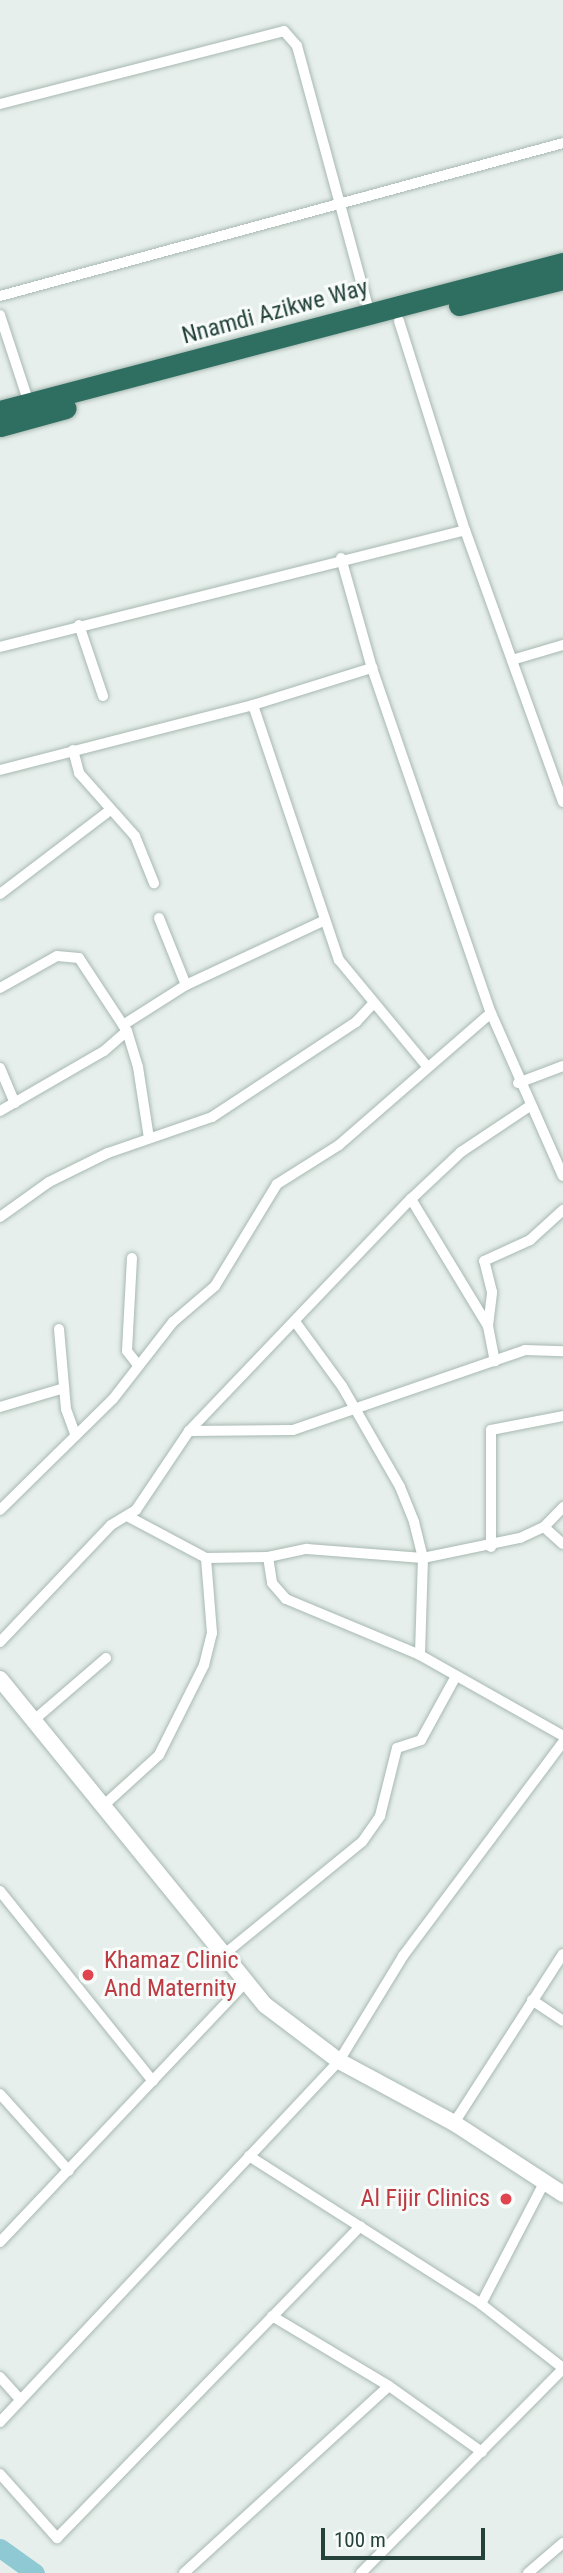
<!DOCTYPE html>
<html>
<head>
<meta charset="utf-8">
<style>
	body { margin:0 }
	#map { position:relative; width:563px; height:2573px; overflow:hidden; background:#e6efeb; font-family:"Roboto Condensed",sans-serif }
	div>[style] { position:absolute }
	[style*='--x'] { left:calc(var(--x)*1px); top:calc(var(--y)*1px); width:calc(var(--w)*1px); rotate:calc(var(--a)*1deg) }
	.river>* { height:19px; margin:-9.5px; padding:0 9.5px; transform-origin:9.5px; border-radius:9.5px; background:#8ec9d4 }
	.roads { filter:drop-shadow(0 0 2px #a8b8b2) drop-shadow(0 0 2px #a8b8b2) }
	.street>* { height:10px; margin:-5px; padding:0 5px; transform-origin:5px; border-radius:5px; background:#fff }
	.secondary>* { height:16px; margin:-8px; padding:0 8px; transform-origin:8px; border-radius:8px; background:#fff }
	.highway>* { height:21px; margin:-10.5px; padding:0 10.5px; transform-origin:10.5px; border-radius:10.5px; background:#2f6f62 }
	.dots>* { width:19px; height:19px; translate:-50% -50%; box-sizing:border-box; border:4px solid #f7fbf9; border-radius:50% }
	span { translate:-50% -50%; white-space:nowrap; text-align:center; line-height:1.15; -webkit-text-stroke:6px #f7fbf9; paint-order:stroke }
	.street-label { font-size:24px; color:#24423a }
	.health-label { font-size:24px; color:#be3a42 }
	.left { translate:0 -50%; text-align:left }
	.right { translate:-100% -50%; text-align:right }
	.scale { position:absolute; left:321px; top:2528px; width:164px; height:32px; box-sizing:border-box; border:4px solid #24423a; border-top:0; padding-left:9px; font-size:21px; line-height:24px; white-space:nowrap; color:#24423a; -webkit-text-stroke:5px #f7fbf9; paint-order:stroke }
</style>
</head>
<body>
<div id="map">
	<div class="river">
		<div style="--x:0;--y:2548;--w:43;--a:35.5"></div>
	</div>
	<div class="roads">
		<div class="street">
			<div style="--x:0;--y:104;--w:293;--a:-14.4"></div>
			<div style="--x:284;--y:31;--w:20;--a:49"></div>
			<div style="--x:297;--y:46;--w:278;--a:74.8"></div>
			<div style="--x:0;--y:296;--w:583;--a:-15.2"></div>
			<div style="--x:0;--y:315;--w:93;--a:71.8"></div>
			<div style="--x:399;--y:321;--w:219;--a:72.5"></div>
			<div style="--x:465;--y:530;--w:289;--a:70.2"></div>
			<div style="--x:341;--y:558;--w:114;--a:74.3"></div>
			<div style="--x:372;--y:668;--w:365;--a:71"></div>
			<div style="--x:491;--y:1013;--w:178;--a:66.2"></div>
			<div style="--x:79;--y:625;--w:75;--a:71.3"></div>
			<div style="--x:0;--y:647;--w:479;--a:-14.1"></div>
			<div style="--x:512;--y:660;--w:53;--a:-16.4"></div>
			<div style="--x:253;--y:705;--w:269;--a:71.4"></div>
			<div style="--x:339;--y:960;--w:136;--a:50.4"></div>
			<div style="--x:73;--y:750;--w:24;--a:75"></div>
			<div style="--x:79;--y:773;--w:84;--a:48.4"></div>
			<div style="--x:135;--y:836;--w:51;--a:68"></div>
			<div style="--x:0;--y:770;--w:261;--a:-14.4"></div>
			<div style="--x:253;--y:705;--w:125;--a:-17.3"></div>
			<div style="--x:0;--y:894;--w:137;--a:-37.3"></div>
			<div style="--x:159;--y:918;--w:72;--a:68.1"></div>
			<div style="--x:0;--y:988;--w:65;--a:-29.3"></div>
			<div style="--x:57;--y:956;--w:22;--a:5"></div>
			<div style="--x:79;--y:958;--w:87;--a:56.7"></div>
			<div style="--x:127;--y:1031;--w:38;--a:73"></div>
			<div style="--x:138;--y:1067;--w:72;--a:81.2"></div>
			<div style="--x:123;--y:1025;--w:75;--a:-32.4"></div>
			<div style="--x:186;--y:985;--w:151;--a:-25"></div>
			<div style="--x:0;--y:1068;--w:38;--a:67"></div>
			<div style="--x:518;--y:1083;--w:48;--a:-20.7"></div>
			<div style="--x:0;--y:1111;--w:120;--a:-30"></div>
			<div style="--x:104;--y:1051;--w:30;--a:-41"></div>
			<div style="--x:411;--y:1199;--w:149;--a:58.8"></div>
			<div style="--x:488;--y:1326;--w:36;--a:79"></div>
			<div style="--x:0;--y:1217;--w:60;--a:-35.5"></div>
			<div style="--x:49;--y:1182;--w:66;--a:-26.2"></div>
			<div style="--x:108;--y:1153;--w:110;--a:-19.1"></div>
			<div style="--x:212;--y:1117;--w:173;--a:-33.4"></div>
			<div style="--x:356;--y:1022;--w:23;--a:-47"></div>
			<div style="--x:132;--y:1258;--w:93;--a:93.1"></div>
			<div style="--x:127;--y:1351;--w:18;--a:52"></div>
			<div style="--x:296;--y:1323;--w:78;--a:53.9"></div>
			<div style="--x:342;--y:1386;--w:116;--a:60.1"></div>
			<div style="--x:400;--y:1487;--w:38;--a:68"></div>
			<div style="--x:414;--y:1522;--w:37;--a:76"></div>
			<div style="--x:423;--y:1558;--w:97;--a:91.8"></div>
			<div style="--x:488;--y:1326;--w:34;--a:-83"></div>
			<div style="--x:492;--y:1292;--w:32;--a:-104"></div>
			<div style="--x:484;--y:1261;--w:51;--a:-24.5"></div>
			<div style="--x:530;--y:1240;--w:45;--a:-42.3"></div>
			<div style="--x:59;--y:1329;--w:80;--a:85"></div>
			<div style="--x:66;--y:1409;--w:27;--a:70"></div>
			<div style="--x:0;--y:1407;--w:67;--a:-16.5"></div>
			<div style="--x:189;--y:1431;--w:104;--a:-0.6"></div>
			<div style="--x:293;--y:1430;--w:245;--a:-19"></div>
			<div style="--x:525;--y:1350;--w:38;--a:2"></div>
			<div style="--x:0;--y:1510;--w:158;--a:-44.5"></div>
			<div style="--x:113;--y:1399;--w:98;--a:-52.1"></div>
			<div style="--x:173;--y:1322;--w:55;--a:-40.6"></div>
			<div style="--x:215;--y:1286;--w:119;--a:-58.7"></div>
			<div style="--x:277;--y:1184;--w:73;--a:-32.2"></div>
			<div style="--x:339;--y:1145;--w:201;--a:-41"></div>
			<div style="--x:129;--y:1517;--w:87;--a:28"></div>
			<div style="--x:206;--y:1558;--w:62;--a:-0.9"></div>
			<div style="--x:268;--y:1557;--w:40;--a:-12"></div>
			<div style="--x:307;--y:1549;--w:116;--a:4.4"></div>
			<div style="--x:423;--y:1558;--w:99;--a:-11.7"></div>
			<div style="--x:520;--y:1538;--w:26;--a:-25"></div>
			<div style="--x:544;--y:1527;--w:28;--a:-46"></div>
			<div style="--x:544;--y:1527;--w:25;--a:42"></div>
			<div style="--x:491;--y:1547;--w:117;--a:-90"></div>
			<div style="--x:491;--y:1430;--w:73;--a:-11"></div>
			<div style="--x:268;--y:1557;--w:26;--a:81"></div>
			<div style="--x:272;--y:1583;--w:21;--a:49"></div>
			<div style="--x:286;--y:1599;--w:145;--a:22.7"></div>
			<div style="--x:420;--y:1655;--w:164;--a:29.5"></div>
			<div style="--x:0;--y:1642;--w:161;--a:-46.5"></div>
			<div style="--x:111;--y:1525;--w:29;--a:-31"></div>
			<div style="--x:136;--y:1510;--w:95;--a:-56.1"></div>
			<div style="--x:189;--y:1431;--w:321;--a:-46.3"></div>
			<div style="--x:411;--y:1199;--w:69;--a:-43.2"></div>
			<div style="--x:461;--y:1152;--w:83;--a:-33.7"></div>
			<div style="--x:34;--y:1720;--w:95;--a:-40.7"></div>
			<div style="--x:103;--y:1806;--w:76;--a:-42.3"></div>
			<div style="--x:159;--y:1755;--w:101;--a:-63.4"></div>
			<div style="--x:204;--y:1665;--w:33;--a:-76"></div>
			<div style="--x:212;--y:1633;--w:75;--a:-94.6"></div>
			<div style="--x:0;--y:1891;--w:244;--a:51.2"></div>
			<div style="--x:222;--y:1956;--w:181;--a:-39.2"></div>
			<div style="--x:362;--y:1842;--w:32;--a:-55"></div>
			<div style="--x:380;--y:1816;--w:70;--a:-76"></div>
			<div style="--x:397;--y:1748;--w:25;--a:-18"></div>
			<div style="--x:421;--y:1740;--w:73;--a:-61.3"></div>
			<div style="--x:532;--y:2000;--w:37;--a:34"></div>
			<div style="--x:0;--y:2094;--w:103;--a:48.1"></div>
			<div style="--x:454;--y:2123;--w:201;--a:-57.2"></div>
			<div style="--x:249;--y:2156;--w:275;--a:32.5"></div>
			<div style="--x:481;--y:2304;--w:104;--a:38"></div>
			<div style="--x:0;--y:2242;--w:355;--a:-46.6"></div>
			<div style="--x:481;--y:2304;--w:139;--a:-62.5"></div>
			<div style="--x:272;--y:2316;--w:136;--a:30.9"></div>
			<div style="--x:389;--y:2386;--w:114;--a:35.4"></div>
			<div style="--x:0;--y:2377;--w:30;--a:48"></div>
			<div style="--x:0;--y:2422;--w:495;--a:-46.8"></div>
			<div style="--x:339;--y:2061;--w:123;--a:-58.6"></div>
			<div style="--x:403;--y:1956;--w:267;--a:-53.2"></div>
			<div style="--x:0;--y:2474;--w:86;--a:48.3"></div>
			<div style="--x:57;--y:2538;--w:435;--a:-45.8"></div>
			<div style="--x:184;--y:2573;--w:277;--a:-42.4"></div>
			<div style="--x:361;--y:2573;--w:287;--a:-45.3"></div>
			<div style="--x:528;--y:2573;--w:46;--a:-40.6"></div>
		</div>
		<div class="secondary">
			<div style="--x:0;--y:1679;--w:420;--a:50.9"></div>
			<div style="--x:265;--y:2005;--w:93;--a:37.1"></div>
			<div style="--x:339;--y:2061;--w:131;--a:28.3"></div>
			<div style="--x:454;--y:2123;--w:130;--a:33.1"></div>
		</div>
		<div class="highway">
			<div style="--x:459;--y:305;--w:107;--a:-14"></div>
			<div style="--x:0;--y:411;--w:582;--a:-14.73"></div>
			<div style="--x:0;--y:426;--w:68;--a:-15.3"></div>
		</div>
	</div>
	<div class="dots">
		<div style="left:88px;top:1975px;background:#e0444e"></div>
		<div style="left:506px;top:2199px;background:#e0444e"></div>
	</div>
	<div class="street-label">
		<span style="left:275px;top:312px;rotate:-15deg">Nnamdi Azikwe Way</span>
	</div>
	<div class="health-label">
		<span class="left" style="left:104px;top:1975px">Khamaz Clinic<br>And Maternity</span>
		<span class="right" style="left:490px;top:2199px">Al Fijir Clinics</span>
	</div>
	<div class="scale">100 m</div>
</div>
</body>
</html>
